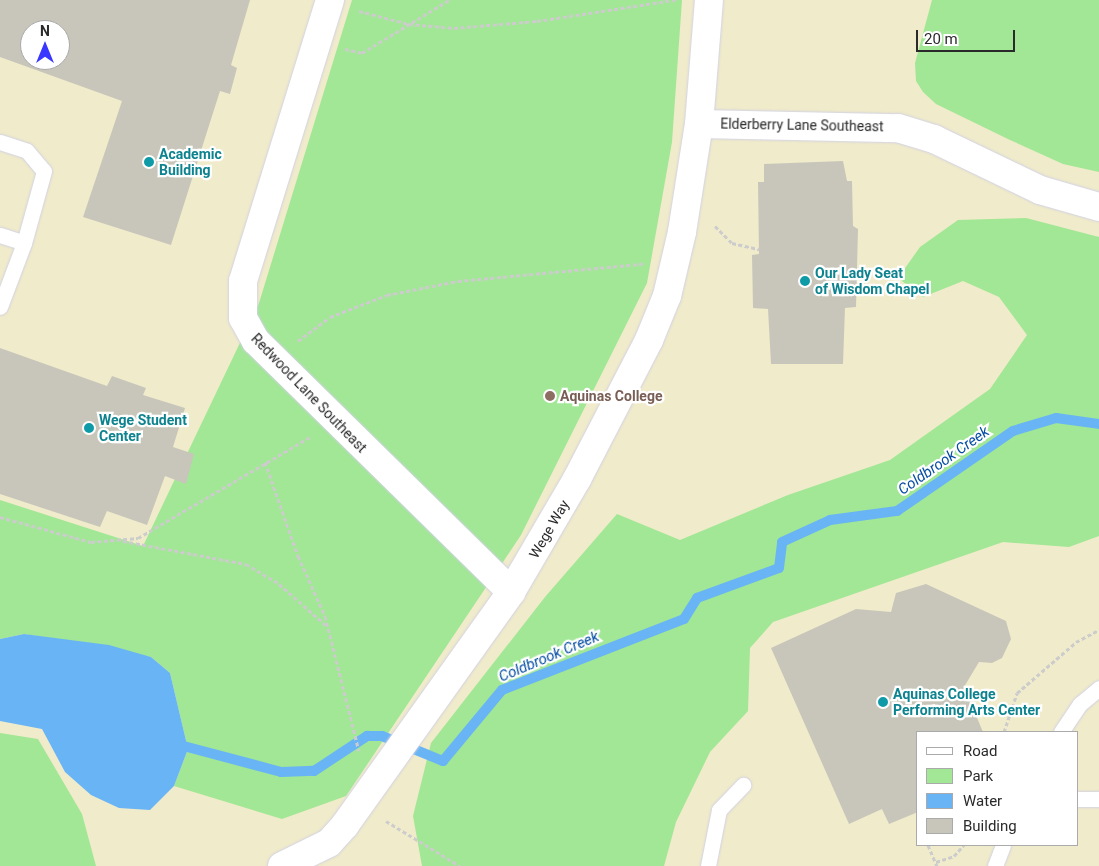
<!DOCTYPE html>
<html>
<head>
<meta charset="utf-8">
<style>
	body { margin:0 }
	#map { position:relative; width:1099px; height:866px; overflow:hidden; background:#ede9dc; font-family:Roboto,sans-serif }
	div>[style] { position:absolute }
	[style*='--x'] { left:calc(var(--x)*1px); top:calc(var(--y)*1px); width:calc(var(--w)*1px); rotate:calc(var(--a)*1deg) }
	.education>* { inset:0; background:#f0ebca }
	.green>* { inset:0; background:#a1e795 }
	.water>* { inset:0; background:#69b4f5 }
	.stream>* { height:10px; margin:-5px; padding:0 5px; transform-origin:5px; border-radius:5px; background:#69b4f5 }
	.building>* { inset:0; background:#c8c6ba }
	.path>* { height:3px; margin-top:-1.5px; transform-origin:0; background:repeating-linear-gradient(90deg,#ccc 0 4px,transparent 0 6.5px) }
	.roads { filter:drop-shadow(0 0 1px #d1d1e4) drop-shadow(0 0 1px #d1d1e4) }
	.lane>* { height:15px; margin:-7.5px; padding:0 7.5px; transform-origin:7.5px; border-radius:7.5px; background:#fff }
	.street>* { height:28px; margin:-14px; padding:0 14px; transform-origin:14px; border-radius:14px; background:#fff }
	.dots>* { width:14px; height:14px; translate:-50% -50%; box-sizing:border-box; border:2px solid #fff; border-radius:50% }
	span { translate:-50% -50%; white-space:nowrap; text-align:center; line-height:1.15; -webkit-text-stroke:4.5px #fff; paint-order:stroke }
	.street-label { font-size:14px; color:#2a2a2a }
	.culture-label { font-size:14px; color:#0d838f; font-weight:700 }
	.left { translate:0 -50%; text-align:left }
	.education-label { font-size:14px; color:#785e54; font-weight:700 }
	.water-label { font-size:15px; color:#064ea3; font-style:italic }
	.legend { position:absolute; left:916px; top:731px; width:162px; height:115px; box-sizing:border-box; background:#fff; border:1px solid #aaa; margin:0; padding:6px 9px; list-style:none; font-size:15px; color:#2a2a2a }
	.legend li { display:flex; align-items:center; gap:10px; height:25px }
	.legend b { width:25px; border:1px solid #aaa }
	.north { position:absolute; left:20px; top:20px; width:50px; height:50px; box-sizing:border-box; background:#fff; border:1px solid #aaa; border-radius:50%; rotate:0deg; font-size:14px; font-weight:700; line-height:20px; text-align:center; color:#2a2a2a }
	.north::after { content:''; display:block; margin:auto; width:18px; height:22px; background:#3937ff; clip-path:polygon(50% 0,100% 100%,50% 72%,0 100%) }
	.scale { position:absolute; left:916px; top:30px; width:99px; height:22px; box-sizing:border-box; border:2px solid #2a2a2a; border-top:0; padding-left:6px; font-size:15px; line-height:18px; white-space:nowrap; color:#2a2a2a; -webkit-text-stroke:4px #fff; paint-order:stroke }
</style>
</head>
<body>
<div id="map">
	<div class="education">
		<div style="clip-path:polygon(evenodd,0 0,1099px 0,1099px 866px,0 866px,0 0,30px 30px,60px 30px,60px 60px,30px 60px,30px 30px,0 0,918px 732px,1078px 732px,1078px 845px,918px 845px,918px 732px)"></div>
	</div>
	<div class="green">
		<div style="clip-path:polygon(352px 0,682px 0,672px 142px,647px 283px,521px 535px,346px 796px,282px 819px,174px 786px,188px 749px,170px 673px,151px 657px,24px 634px,0 639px,0 500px,143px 546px,259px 303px)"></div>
		<div style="clip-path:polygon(932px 0,1099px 0,1099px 172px,1063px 164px,1010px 140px,936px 104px,923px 92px,916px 81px,915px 63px)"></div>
		<div style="clip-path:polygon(1026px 218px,1099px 237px,1099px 536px,1069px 547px,1003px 542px,773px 622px,750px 648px,748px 711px,710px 752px,676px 822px,664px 866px,422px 866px,413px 816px,431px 743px,545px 597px,617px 514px,680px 540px,788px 495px,890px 460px,990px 389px,1027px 335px,999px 297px,963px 281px,923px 297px,898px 278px,920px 247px,958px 220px)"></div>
		<div style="clip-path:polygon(0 733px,38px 739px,82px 814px,96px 866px,0 866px)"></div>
	</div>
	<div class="water">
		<div style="clip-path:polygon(24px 634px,109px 645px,151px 657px,170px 673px,188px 749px,174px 786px,150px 810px,119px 808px,91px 795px,65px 772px,42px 729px,0 721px,0 639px)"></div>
	</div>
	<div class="stream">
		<div style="--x:176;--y:744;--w:109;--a:14.9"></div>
		<div style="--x:281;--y:772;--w:33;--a:-2"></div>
		<div style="--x:314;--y:771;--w:64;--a:-33.4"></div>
		<div style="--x:367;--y:736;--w:15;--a:0"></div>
		<div style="--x:382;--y:736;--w:66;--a:22.3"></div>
		<div style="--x:443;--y:761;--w:92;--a:-50.3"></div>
		<div style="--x:502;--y:690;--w:195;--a:-21.3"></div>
		<div style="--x:684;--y:619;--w:25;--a:-58"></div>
		<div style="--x:697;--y:598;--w:87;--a:-20.1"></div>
		<div style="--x:779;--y:568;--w:26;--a:-83"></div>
		<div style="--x:782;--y:542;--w:53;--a:-24.6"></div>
		<div style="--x:830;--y:520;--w:68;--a:-7.7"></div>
		<div style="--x:897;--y:511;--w:141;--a:-34.6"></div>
		<div style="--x:1013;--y:431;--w:45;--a:-16.8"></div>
		<div style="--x:1056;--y:418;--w:43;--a:7.9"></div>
	</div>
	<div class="building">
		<div style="clip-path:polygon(evenodd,0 0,250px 0,231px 65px,237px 68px,230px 94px,220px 91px,171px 245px,83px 217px,122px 101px,0 57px,0 0,30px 30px,60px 30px,60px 60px,30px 60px,30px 30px)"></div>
		<div style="clip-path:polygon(843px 161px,847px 181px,852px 181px,853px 226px,858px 229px,856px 307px,845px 308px,843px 364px,771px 364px,768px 309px,753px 308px,752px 255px,759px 254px,758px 182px,764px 182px,764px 164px)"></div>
		<div style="clip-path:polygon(0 348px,107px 386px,112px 376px,146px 388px,143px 395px,185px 408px,173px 447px,194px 454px,186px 484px,165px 476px,147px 525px,107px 511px,100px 527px,0 494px)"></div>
		<div style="clip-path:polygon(926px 584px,1006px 621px,1011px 639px,1002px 658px,992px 663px,979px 662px,964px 687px,983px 732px,918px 732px,918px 812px,889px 824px,882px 809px,849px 824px,771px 648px,856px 609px,891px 612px,896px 593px)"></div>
	</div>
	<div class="path">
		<div style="--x:359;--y:11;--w:52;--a:14.6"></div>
		<div style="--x:409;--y:24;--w:45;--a:5.1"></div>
		<div style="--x:454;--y:28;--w:83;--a:-4.8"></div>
		<div style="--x:537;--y:21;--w:140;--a:-8.7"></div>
		<div style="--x:345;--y:49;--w:17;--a:13"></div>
		<div style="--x:362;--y:53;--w:102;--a:-31.3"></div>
		<div style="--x:715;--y:226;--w:24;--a:45"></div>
		<div style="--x:732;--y:243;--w:28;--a:13"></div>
		<div style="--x:298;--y:341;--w:40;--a:-37"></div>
		<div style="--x:330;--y:317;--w:61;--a:-21.1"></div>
		<div style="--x:387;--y:295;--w:72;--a:-11.2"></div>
		<div style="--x:458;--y:281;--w:186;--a:-5.3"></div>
		<div style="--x:265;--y:462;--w:100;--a:70.7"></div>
		<div style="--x:298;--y:556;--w:66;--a:65.8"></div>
		<div style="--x:325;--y:616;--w:139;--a:75.9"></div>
		<div style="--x:0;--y:517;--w:94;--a:15.4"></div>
		<div style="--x:91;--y:542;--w:47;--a:-4.9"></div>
		<div style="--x:138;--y:538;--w:199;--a:-30.4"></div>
		<div style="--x:123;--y:541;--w:125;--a:10.6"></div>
		<div style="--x:246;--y:564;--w:39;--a:31"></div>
		<div style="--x:279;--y:584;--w:65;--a:41.3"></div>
		<div style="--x:1004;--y:732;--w:41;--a:-71.6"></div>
		<div style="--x:1017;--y:693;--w:78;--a:-40.8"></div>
		<div style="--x:1076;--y:642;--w:26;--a:-28"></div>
		<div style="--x:386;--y:821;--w:87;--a:31.3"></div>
		<div style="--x:917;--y:823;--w:1;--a:45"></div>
		<div style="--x:928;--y:845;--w:23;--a:67"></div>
		<div style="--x:936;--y:862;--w:19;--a:-18"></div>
		<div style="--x:954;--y:856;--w:15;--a:-48"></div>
	</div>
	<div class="roads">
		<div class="lane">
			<div style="--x:0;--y:142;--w:28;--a:18"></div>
			<div style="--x:27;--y:151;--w:26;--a:50"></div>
			<div style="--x:44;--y:171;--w:75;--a:105.5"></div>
			<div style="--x:24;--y:243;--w:68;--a:110.6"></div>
			<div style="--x:0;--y:235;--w:25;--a:18"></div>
			<div style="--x:1061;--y:732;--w:34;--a:-56"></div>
			<div style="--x:1080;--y:704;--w:25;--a:-40"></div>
			<div style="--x:1078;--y:799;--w:21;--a:0"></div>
			<div style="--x:708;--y:866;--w:57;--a:-78.9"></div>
			<div style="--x:719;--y:810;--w:35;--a:-46"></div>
			<div style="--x:995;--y:866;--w:22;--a:-69"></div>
		</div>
		<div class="street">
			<div style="--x:330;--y:0;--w:294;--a:107.2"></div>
			<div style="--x:243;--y:281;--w:37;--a:90"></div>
			<div style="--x:243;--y:318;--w:26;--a:61"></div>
			<div style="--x:256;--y:341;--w:358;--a:44.5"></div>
			<div style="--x:699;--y:124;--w:199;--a:1.2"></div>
			<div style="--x:898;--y:128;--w:38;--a:17"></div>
			<div style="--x:934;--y:139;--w:118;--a:25.7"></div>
			<div style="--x:1040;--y:190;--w:61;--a:16.1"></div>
			<div style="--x:282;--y:866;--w:52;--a:-26.1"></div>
			<div style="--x:329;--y:843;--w:24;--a:-48"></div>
			<div style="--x:345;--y:825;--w:286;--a:-54.5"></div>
			<div style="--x:511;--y:592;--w:131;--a:-59.7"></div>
			<div style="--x:577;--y:479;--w:157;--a:-62.6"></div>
			<div style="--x:649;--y:340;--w:48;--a:-67.8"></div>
			<div style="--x:667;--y:296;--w:66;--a:-76.8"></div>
			<div style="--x:682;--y:232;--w:109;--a:-81.1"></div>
			<div style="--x:699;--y:124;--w:124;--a:-85.4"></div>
		</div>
	</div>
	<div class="dots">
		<div style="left:149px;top:162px;background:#0f9aa8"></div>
		<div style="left:805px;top:281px;background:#0f9aa8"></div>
		<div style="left:550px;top:396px;background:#8d6e63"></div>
		<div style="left:89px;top:428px;background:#0f9aa8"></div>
		<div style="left:883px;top:702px;background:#0f9aa8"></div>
	</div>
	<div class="street-label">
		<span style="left:802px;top:125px;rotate:1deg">Elderberry Lane Southeast</span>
		<span style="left:309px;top:393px;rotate:46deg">Redwood Lane Southeast</span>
		<span style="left:549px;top:529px;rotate:-60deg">Wege Way</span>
	</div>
	<div class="culture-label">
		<span class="left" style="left:159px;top:162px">Academic<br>Building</span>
		<span class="left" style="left:815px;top:281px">Our Lady Seat<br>of Wisdom Chapel</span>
		<span class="left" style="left:99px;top:428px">Wege Student<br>Center</span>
		<span class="left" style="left:893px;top:702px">Aquinas College<br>Performing Arts Center</span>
	</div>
	<div class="education-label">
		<span class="left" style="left:560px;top:396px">Aquinas College</span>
	</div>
	<div class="water-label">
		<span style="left:944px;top:461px;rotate:-35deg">Coldbrook Creek</span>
		<span style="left:549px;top:657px;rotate:-23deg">Coldbrook Creek</span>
	</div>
	<ul class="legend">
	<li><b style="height:6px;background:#fff"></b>Road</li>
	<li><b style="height:14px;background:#a1e795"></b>Park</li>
	<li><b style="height:14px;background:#69b4f5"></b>Water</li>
	<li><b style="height:14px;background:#c8c6ba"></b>Building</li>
	</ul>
	<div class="north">N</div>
	<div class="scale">20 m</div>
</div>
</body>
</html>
